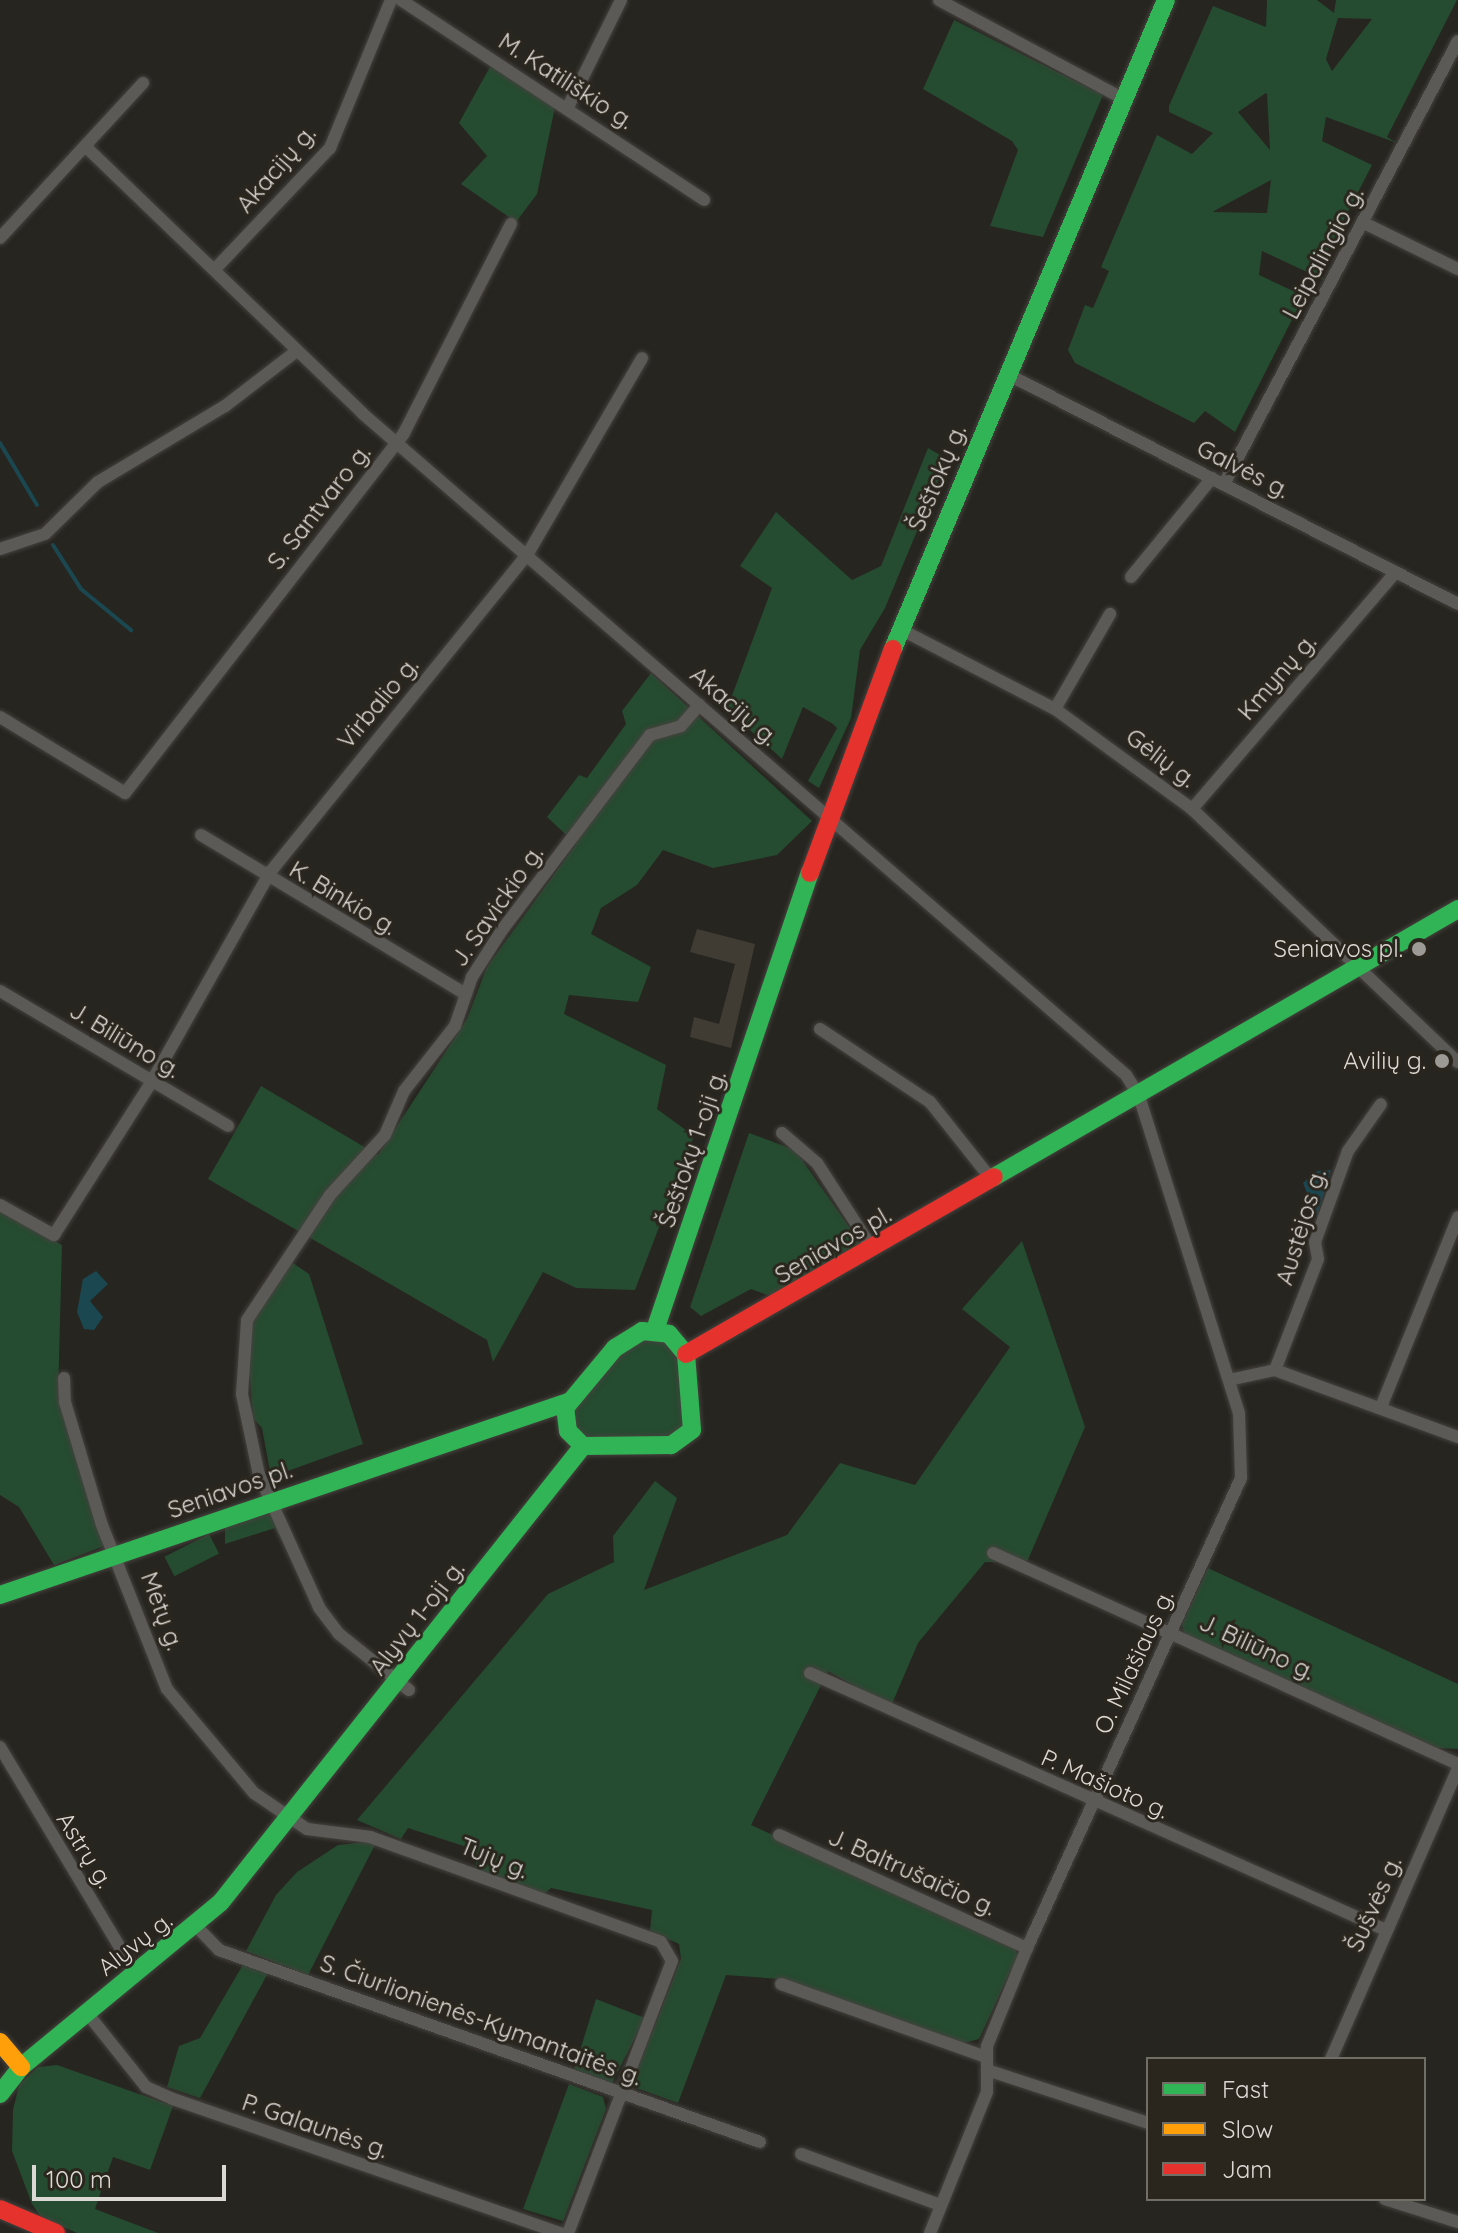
<!DOCTYPE html>
<html>
<head>
<meta charset="utf-8">
<style>
	body { margin:0 }
	#map { position:relative; width:1458px; height:2233px; overflow:hidden; background:#272520; font-family:Quicksand,sans-serif }
	div>[style] { position:absolute }
	[style*='--x'] { left:calc(var(--x)*1px); top:calc(var(--y)*1px); width:calc(var(--w)*1px); rotate:calc(var(--a)*1deg) }
	.green>* { inset:0; background:#254b30; transform-origin:0 0 }
	.water>* { inset:0; background:#1b4751 }
	.stream>* { height:4px; margin:-2px; padding:0 2px; transform-origin:2px; border-radius:2px; background:#1b4751 }
	.building>* { inset:0; background:#403c34 }
	.roads { filter:drop-shadow(0 0 2px #45423e) drop-shadow(0 0 2px #45423e) }
	.street>* { height:12px; margin:-6px; padding:0 6px; transform-origin:6px; border-radius:6px; background:#5b5a57 }
	.fast>* { height:18px; margin:-9px; padding:0 9px; transform-origin:9px; border-radius:9px; background:#30b455 }
	.slow>* { height:18px; margin:-9px; padding:0 9px; transform-origin:9px; border-radius:9px; background:#ff9f0a }
	.jam>* { height:18px; margin:-9px; padding:0 9px; transform-origin:9px; border-radius:9px; background:#e5322d }
	.dots>* { width:22px; height:22px; translate:-50% -50%; box-sizing:border-box; border:4px solid #2a261d; border-radius:50% }
	span { translate:-50% -50%; white-space:nowrap; text-align:center; line-height:1.15; -webkit-text-stroke:6px #2a261d; paint-order:stroke }
	.street-label { font-size:24px; color:#dcd9d4 }
	.poi-label { font-size:24px; color:#dcd9d4 }
	.right { translate:-100% -50%; text-align:right }
	.legend { position:absolute; left:1146px; top:2057px; width:280px; height:144px; box-sizing:border-box; background:#2a261d; border:2px solid #716e66; margin:0; padding:10px 14px; list-style:none; font-size:24px; color:#dcd9d4 }
	.legend li { display:flex; align-items:center; gap:16px; height:40px }
	.legend b { width:40px; border:2px solid #716e66 }
	.scale { position:absolute; left:32px; top:2165px; width:194px; height:36px; box-sizing:border-box; border:4px solid #dcd9d4; border-top:0; padding-left:10px; font-size:24px; line-height:28px; white-space:nowrap; color:#dcd9d4; -webkit-text-stroke:6px #2a261d; paint-order:stroke }
</style>
</head>
<body>
<div id="map">
	<div class="green">
		<div style="clip-path:polygon(evenodd,1267px 0,1317px 0,1334px 13px,1336px 0,1457px 0,1387px 137px,1397px 143px,1326px 117px,1322px 141px,1372px 165px,1318px 270px,1324px 280px,1262px 251px,1259px 275px,1304px 296px,1235px 432px,1205px 411px,1194px 423px,1075px 363px,1068px 350px,1085px 305px,1093px 308px,1109px 271px,1101px 267px,1157px 135px,1192px 154px,1213px 133px,1169px 112px,1169px 106px,1213px 6px,1266px 27px,1267px 0,1338px 18px,1372px 19px,1332px 71px,1326px 59px,1338px 18px,1267px 0,1266px 93px,1267px 94px,1270px 150px,1238px 112px,1266px 93px,1267px 0,1271px 180px,1267px 213px,1213px 212px,1214px 211px,1271px 180px)"></div>
		<div style="clip-path:polygon(954px 20px,1103px 95px,1043px 237px,990px 226px,1018px 150px,1012px 141px,923px 89px)"></div>
		<div style="clip-path:polygon(491px 65px,555px 107px,537px 194px,516px 222px,461px 184px,487px 156px,459px 123px)"></div>
		<div style="clip-path:polygon(928px 448px,947px 459px,885px 608px,860px 650px,851px 718px,819px 788px,808px 781px,837px 728px,833px 724px,803px 707px,782px 759px,727px 709px,772px 588px,740px 566px,776px 512px,852px 580px,881px 566px)"></div>
		<div style="clip-path:polygon(651px 673px,812px 821px,777px 855px,713px 868px,663px 850px,637px 885px,601px 908px,591px 934px,651px 967px,638px 1002px,569px 995px,564px 1014px,666px 1065px,657px 1109px,694px 1136px,635px 1290px,576px 1288px,543px 1272px,493px 1362px,487px 1340px,208px 1179px,261px 1086px,378px 1155px,467px 1019px,487px 967px,576px 844px,547px 817px,579px 775px,587px 778px,626px 724px,622px 711px)"></div>
		<div style="clip-path:polygon(749px 1133px,795px 1150px,861px 1244px,770px 1296px,751px 1289px,701px 1316px,690px 1307px)"></div>
		<div style="clip-path:polygon(0 1212px,62px 1245px,58px 1399px,104px 1546px,54px 1565px,19px 1507px,0 1495px)"></div>
		<div style="clip-path:polygon(1022px 1241px,1085px 1427px,1027px 1562px,985px 1562px,918px 1643px,891px 1706px,828px 1671px,751px 1825px,1013px 1946px,1018px 1955px,979px 2039px,964px 2043px,780px 1979px,726px 1975px,678px 2103px,631px 2086px,681px 1959px,679px 1944px,650px 1931px,652px 1910px,551px 1888px,544px 1894px,476px 1870px,476px 1850px,408px 1828px,401px 1839px,357px 1820px,548px 1594px,614px 1562px,613px 1536px,655px 1481px,677px 1498px,644px 1590px,787px 1535px,840px 1463px,915px 1485px,1010px 1347px,962px 1309px)"></div>
		<div style="clip-path:polygon(290px 1261px,309px 1274px,363px 1444px,271px 1477px,262px 1428px,253px 1418px,247px 1339px,254px 1315px)"></div>
		<div style="clip-path:polygon(655px 1337px,678px 1353px,683px 1425px,668px 1437px,587px 1438px,573px 1423px,575px 1403px,625px 1347px)"></div>
		<div style="clip-path:polygon(272px 1513px,283px 1544px,275px 1528px,225px 1544px,225px 1528px)"></div>
		<div style="left:209px;top:1534px;width:22px;height:50px;rotate:63deg"></div>
		<div style="clip-path:polygon(1208px 1568px,1458px 1684px,1458px 1749px,1438px 1748px,1184px 1634px,1182px 1624px)"></div>
		<div style="clip-path:polygon(377px 1841px,308px 1975px,246px 1951px,276px 1895px,297px 1872px,338px 1845px)"></div>
		<div style="clip-path:polygon(244px 1963px,268px 1973px,200px 2098px,167px 2087px,179px 2046px,200px 2038px)"></div>
		<div style="clip-path:polygon(596px 1999px,645px 2018px,611px 2085px,573px 2073px)"></div>
		<div style="clip-path:polygon(57px 2065px,173px 2106px,150px 2170px,113px 2157px,95px 2209px,158px 2233px,77px 2233px,41px 2217px,32px 2204px,12px 2151px,13px 2110px,19px 2085px,38px 2067px)"></div>
		<div style="clip-path:polygon(569px 2084px,603px 2097px,606px 2109px,563px 2221px,523px 2209px)"></div>
	</div>
	<div class="water">
		<div style="clip-path:polygon(1331px 1170px,1317px 1217px,1303px 1183px,1317px 1171px)"></div>
		<div style="clip-path:polygon(96px 1271px,108px 1284px,90px 1301px,103px 1317px,94px 1330px,84px 1329px,77px 1312px,83px 1279px)"></div>
	</div>
	<div class="stream">
		<div style="--x:0;--y:443;--w:72;--a:59.2"></div>
		<div style="--x:53;--y:545;--w:52;--a:57.5"></div>
		<div style="--x:81;--y:589;--w:65;--a:39.4"></div>
	</div>
	<div class="building">
		<div style="clip-path:polygon(697px 929px,755px 944px,731px 1048px,690px 1037px,694px 1017px,719px 1024px,735px 964px,690px 952px)"></div>
	</div>
	<div class="roads">
		<div class="street">
			<div style="--x:401;--y:0;--w:363;--a:33.4"></div>
			<div style="--x:939;--y:0;--w:210;--a:28.2"></div>
			<div style="--x:568;--y:107;--w:119;--a:-63.6"></div>
			<div style="--x:85;--y:146;--w:385;--a:43.9"></div>
			<div style="--x:362;--y:413;--w:1011;--a:40.91"></div>
			<div style="--x:1126;--y:1075;--w:25;--a:58"></div>
			<div style="--x:1139;--y:1096;--w:332;--a:72.5"></div>
			<div style="--x:1239;--y:1413;--w:65;--a:88.2"></div>
			<div style="--x:1241;--y:1478;--w:516;--a:114.48"></div>
			<div style="--x:1027;--y:1948;--w:106;--a:112.2"></div>
			<div style="--x:987;--y:2046;--w:46;--a:90"></div>
			<div style="--x:987;--y:2092;--w:152;--a:112"></div>
			<div style="--x:1364;--y:223;--w:105;--a:26.1"></div>
			<div style="--x:0;--y:238;--w:211;--a:-47.3"></div>
			<div style="--x:216;--y:268;--w:166;--a:-46.5"></div>
			<div style="--x:330;--y:148;--w:160;--a:-67.6"></div>
			<div style="--x:1007;--y:374;--w:506;--a:27.02"></div>
			<div style="--x:1224;--y:484;--w:501;--a:-62.16"></div>
			<div style="--x:0;--y:549;--w:47;--a:-18.4"></div>
			<div style="--x:45;--y:534;--w:74;--a:-44.5"></div>
			<div style="--x:98;--y:482;--w:148;--a:-30.9"></div>
			<div style="--x:225;--y:406;--w:88;--a:-37.6"></div>
			<div style="--x:1131;--y:577;--w:128;--a:-50.7"></div>
			<div style="--x:900;--y:629;--w:174;--a:27.3"></div>
			<div style="--x:1055;--y:709;--w:170;--a:36.1"></div>
			<div style="--x:1192;--y:809;--w:367;--a:43.6"></div>
			<div style="--x:1055;--y:709;--w:110;--a:-59.9"></div>
			<div style="--x:0;--y:717;--w:146;--a:31.3"></div>
			<div style="--x:125;--y:793;--w:455;--a:-52.2"></div>
			<div style="--x:404;--y:433;--w:235;--a:-62.9"></div>
			<div style="--x:1192;--y:809;--w:311;--a:-49.3"></div>
			<div style="--x:201;--y:835;--w:309;--a:31"></div>
			<div style="--x:0;--y:991;--w:265;--a:30.6"></div>
			<div style="--x:820;--y:1029;--w:132;--a:33.6"></div>
			<div style="--x:930;--y:1102;--w:100;--a:51.5"></div>
			<div style="--x:782;--y:1133;--w:46;--a:40.6"></div>
			<div style="--x:817;--y:1163;--w:103;--a:57.2"></div>
			<div style="--x:0;--y:1205;--w:62;--a:29.1"></div>
			<div style="--x:54;--y:1235;--w:183;--a:-57.5"></div>
			<div style="--x:152;--y:1081;--w:241;--a:-60.5"></div>
			<div style="--x:271;--y:871;--w:407;--a:-51"></div>
			<div style="--x:527;--y:555;--w:228;--a:-59.7"></div>
			<div style="--x:1275;--y:1370;--w:119;--a:-68.8"></div>
			<div style="--x:1318;--y:1259;--w:17;--a:-100"></div>
			<div style="--x:1315;--y:1242;--w:97;--a:-70.1"></div>
			<div style="--x:1348;--y:1151;--w:57;--a:-54.9"></div>
			<div style="--x:64;--y:1378;--w:24;--a:88"></div>
			<div style="--x:65;--y:1402;--w:128;--a:73.3"></div>
			<div style="--x:102;--y:1525;--w:176;--a:68.4"></div>
			<div style="--x:167;--y:1689;--w:136;--a:50.1"></div>
			<div style="--x:254;--y:1793;--w:64;--a:34.2"></div>
			<div style="--x:307;--y:1829;--w:64;--a:7.2"></div>
			<div style="--x:370;--y:1837;--w:309;--a:19.8"></div>
			<div style="--x:661;--y:1942;--w:22;--a:60"></div>
			<div style="--x:672;--y:1961;--w:291;--a:110.9"></div>
			<div style="--x:1229;--y:1380;--w:47;--a:-12.3"></div>
			<div style="--x:1275;--y:1370;--w:195;--a:20.1"></div>
			<div style="--x:1381;--y:1407;--w:205;--a:-67.9"></div>
			<div style="--x:993;--y:1553;--w:511;--a:24.41"></div>
			<div style="--x:810;--y:1673;--w:631;--a:24.05"></div>
			<div style="--x:409;--y:1690;--w:90;--a:-141.3"></div>
			<div style="--x:339;--y:1634;--w:34;--a:-127"></div>
			<div style="--x:319;--y:1607;--w:145;--a:-114.4"></div>
			<div style="--x:259;--y:1475;--w:83;--a:-101.9"></div>
			<div style="--x:242;--y:1394;--w:74;--a:-86.1"></div>
			<div style="--x:247;--y:1320;--w:150;--a:-56.4"></div>
			<div style="--x:330;--y:1195;--w:81;--a:-47.5"></div>
			<div style="--x:385;--y:1135;--w:48;--a:-66.6"></div>
			<div style="--x:404;--y:1091;--w:83;--a:-51.9"></div>
			<div style="--x:455;--y:1026;--w:52;--a:-70.9"></div>
			<div style="--x:472;--y:977;--w:56;--a:-57.4"></div>
			<div style="--x:502;--y:930;--w:245;--a:-52.8"></div>
			<div style="--x:650;--y:735;--w:32;--a:-16"></div>
			<div style="--x:681;--y:726;--w:28;--a:-49"></div>
			<div style="--x:0;--y:1747;--w:265;--a:59.1"></div>
			<div style="--x:779;--y:1835;--w:273;--a:24.5"></div>
			<div style="--x:196;--y:1926;--w:33;--a:46"></div>
			<div style="--x:219;--y:1950;--w:574;--a:19.54"></div>
			<div style="--x:781;--y:1984;--w:218;--a:19.6"></div>
			<div style="--x:87;--y:2013;--w:95;--a:51.4"></div>
			<div style="--x:146;--y:2087;--w:30;--a:24"></div>
			<div style="--x:173;--y:2099;--w:410;--a:19.1"></div>
			<div style="--x:1331;--y:2059;--w:318;--a:-66.4"></div>
			<div style="--x:987;--y:2070;--w:169;--a:18.2"></div>
			<div style="--x:801;--y:2154;--w:148;--a:20.1"></div>
			<div style="--x:1385;--y:2199;--w:77;--a:17.5"></div>
		</div>
		<div class="fast">
			<div style="--x:893;--y:649;--w:704;--a:-67.19"></div>
			<div style="--x:994;--y:1177;--w:536;--a:-30.01"></div>
			<div style="--x:655;--y:1330;--w:483;--a:-71.3"></div>
			<div style="--x:642;--y:1331;--w:27;--a:6"></div>
			<div style="--x:669;--y:1334;--w:26;--a:50"></div>
			<div style="--x:686;--y:1354;--w:76;--a:85.5"></div>
			<div style="--x:692;--y:1430;--w:26;--a:144"></div>
			<div style="--x:671;--y:1445;--w:88;--a:179.3"></div>
			<div style="--x:583;--y:1446;--w:21;--a:-135"></div>
			<div style="--x:568;--y:1431;--w:23;--a:-97"></div>
			<div style="--x:565;--y:1408;--w:78;--a:-50.2"></div>
			<div style="--x:615;--y:1348;--w:32;--a:-32"></div>
			<div style="--x:0;--y:1595;--w:600;--a:-18.77"></div>
			<div style="--x:0;--y:2094;--w:34;--a:-52"></div>
			<div style="--x:21;--y:2067;--w:259;--a:-39.5"></div>
			<div style="--x:221;--y:1902;--w:582;--a:-51.56"></div>
		</div>
		<div class="slow">
			<div style="--x:0;--y:2042;--w:33;--a:50"></div>
		</div>
		<div class="jam">
			<div style="--x:810;--y:873;--w:239;--a:-69.7"></div>
			<div style="--x:686;--y:1354;--w:355;--a:-29.9"></div>
			<div style="--x:0;--y:2209;--w:61;--a:23.2"></div>
		</div>
	</div>
	<div class="dots">
		<div style="left:1419px;top:949px;background:#9d9a95"></div>
		<div style="left:1442px;top:1061px;background:#9d9a95"></div>
	</div>
	<div class="street-label">
		<span style="left:566px;top:81px;rotate:33deg">M. Katiliškio g.</span>
		<span style="left:276px;top:169px;rotate:-49deg">Akacijų g.</span>
		<span style="left:1323px;top:253px;rotate:-62deg">Leipalingio g.</span>
		<span style="left:1243px;top:469px;rotate:27deg">Galvės g.</span>
		<span style="left:937px;top:478px;rotate:-67deg">Šeštokų g.</span>
		<span style="left:319px;top:507px;rotate:-52deg">S. Santvaro g.</span>
		<span style="left:1277px;top:677px;rotate:-49deg">Kmynų g.</span>
		<span style="left:378px;top:703px;rotate:-50deg">Virbalio g.</span>
		<span style="left:734px;top:706px;rotate:41deg">Akacijų g.</span>
		<span style="left:1161px;top:758px;rotate:37deg">Gėlių g.</span>
		<span style="left:343px;top:898px;rotate:31deg">K. Binkio g.</span>
		<span style="left:497px;top:906px;rotate:-55deg">J. Savickio g.</span>
		<span style="left:125px;top:1040px;rotate:31deg">J. Biliūno g.</span>
		<span style="left:692px;top:1149px;rotate:-71deg">Šeštokų 1-oji g.</span>
		<span style="left:1301px;top:1227px;rotate:-73deg">Austėjos g.</span>
		<span style="left:833px;top:1245px;rotate:-30deg">Seniavos pl.</span>
		<span style="left:230px;top:1490px;rotate:-19deg">Seniavos pl.</span>
		<span style="left:162px;top:1611px;rotate:70deg">Mėtų g.</span>
		<span style="left:417px;top:1618px;rotate:-52deg">Alyvų 1-oji g.</span>
		<span style="left:1257px;top:1647px;rotate:25deg">J. Biliūno g.</span>
		<span style="left:1134px;top:1662px;rotate:-65deg">O. Milašiaus g.</span>
		<span style="left:1105px;top:1784px;rotate:24deg">P. Mašioto g.</span>
		<span style="left:85px;top:1850px;rotate:58deg">Astrų g.</span>
		<span style="left:494px;top:1858px;rotate:22deg">Tujų g.</span>
		<span style="left:912px;top:1872px;rotate:24deg">J. Baltrušaičio g.</span>
		<span style="left:1374px;top:1904px;rotate:-66deg">Šušvės g.</span>
		<span style="left:135px;top:1944px;rotate:-38deg">Alyvų g.</span>
		<span style="left:481px;top:2020px;rotate:20deg">S. Čiurlionienės-Kymantaitės g.</span>
		<span style="left:315px;top:2126px;rotate:19deg">P. Galaunės g.</span>
	</div>
	<div class="poi-label">
		<span class="right" style="left:1403px;top:949px">Seniavos pl.</span>
		<span class="right" style="left:1426px;top:1061px">Avilių g.</span>
	</div>
	<ul class="legend">
	<li><b style="height:10px;background:#30b455"></b>Fast</li>
	<li><b style="height:10px;background:#ff9f0a"></b>Slow</li>
	<li><b style="height:10px;background:#e5322d"></b>Jam</li>
	</ul>
	<div class="scale">100 m</div>
</div>
</body>
</html>
